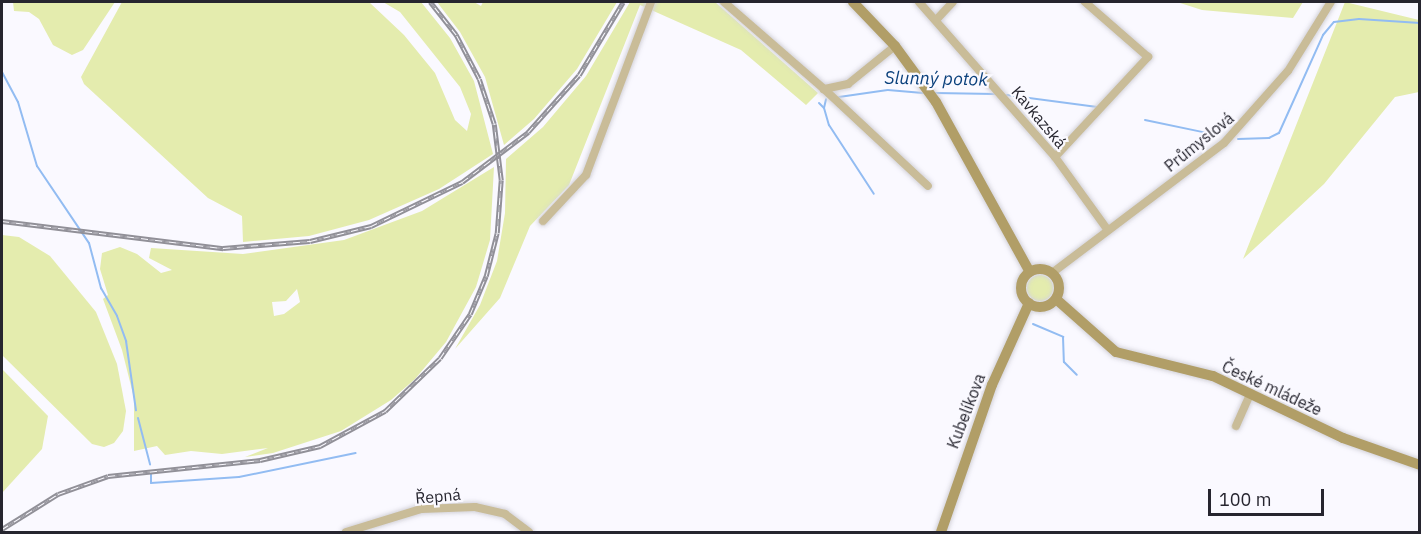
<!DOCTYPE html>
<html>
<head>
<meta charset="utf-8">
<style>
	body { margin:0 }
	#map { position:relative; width:1421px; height:534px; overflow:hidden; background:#faf9ff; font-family:"IBM Plex Sans",sans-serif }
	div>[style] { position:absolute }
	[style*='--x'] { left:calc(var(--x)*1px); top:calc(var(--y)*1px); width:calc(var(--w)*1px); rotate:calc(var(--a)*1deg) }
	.green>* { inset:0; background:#e4ecae }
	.round { border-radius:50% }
	.stream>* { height:2px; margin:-1px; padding:0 1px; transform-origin:1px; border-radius:1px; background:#92bcf2 }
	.roads { filter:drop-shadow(0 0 2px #d4d3da) drop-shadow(0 0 2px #d4d3da) }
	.street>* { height:8px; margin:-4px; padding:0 4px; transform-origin:4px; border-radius:4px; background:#c9bc98 }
	.secondary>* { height:10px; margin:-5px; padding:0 5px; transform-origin:5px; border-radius:5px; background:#b19e67 }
	.secondary>.ring { margin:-5px; padding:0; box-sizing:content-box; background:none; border:10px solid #b19e67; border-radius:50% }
	.rail>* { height:4.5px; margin-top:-2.25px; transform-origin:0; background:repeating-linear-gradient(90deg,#faf9ff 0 7px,#919098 0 14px); box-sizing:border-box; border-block:2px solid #919098 }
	span { translate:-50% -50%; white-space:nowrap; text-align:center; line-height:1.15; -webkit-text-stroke:4.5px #faf9ff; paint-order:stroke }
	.street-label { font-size:16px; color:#26252f }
	.water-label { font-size:18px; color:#0b417c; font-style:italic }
	.frame { position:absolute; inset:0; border:3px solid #26252f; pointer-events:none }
	.scale { position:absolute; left:1208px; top:489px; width:116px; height:27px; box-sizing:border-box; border:3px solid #26252f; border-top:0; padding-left:8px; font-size:18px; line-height:21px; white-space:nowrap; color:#26252f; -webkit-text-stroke:4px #faf9ff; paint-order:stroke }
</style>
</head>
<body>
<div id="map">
	<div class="green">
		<div style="clip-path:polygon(13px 2px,115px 2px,83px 50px,72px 55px,53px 45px,39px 19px,29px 12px,14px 11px)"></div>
		<div style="clip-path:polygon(122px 2px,369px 2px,404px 35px,435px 73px,455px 120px,467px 131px,471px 114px,460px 87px,400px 12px,383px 2px,421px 2px,450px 38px,474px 81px,493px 154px,439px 189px,369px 220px,309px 236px,243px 242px,242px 216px,208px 198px,84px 84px,81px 77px)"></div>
		<div style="clip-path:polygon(437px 2px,474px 2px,481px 6px,483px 2px,617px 2px,577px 69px,534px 119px,504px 145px,485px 77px,460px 32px)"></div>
		<div style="clip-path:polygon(630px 2px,715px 2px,818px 93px,806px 105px,741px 50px,640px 5px,569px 185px,530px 226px,500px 298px,455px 349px,480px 305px,497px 261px,505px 213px,506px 159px,543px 127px,586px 76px)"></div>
		<div style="clip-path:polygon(1177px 2px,1303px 2px,1293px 18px,1202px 10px)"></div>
		<div style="clip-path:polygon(1345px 2px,1419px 20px,1419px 92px,1395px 97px,1324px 184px,1243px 259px)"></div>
		<div style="clip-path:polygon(evenodd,494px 167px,490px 240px,476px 287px,446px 342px,415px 379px,391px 400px,341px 431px,273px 453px,245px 457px,268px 448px,222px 454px,191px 451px,165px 455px,157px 446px,134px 451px,134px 398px,122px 350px,103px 299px,108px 295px,100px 269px,102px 253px,120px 247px,137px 254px,161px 273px,172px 270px,149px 258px,151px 248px,243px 254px,344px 240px,422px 211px,494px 167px,297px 289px,300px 302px,284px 314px,274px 316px,272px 302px,286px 301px,297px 289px)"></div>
		<div style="clip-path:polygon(2px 235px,19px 237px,50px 256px,96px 312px,117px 364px,126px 411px,123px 431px,114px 443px,104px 447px,92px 444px,2px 355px)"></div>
		<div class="round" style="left:1027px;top:275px;width:26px;height:26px"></div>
		<div style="clip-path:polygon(2px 369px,48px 416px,42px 449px,2px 493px)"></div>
	</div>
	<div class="stream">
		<div style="--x:2;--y:72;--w:34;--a:62"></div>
		<div style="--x:18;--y:102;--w:67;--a:73.5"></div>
		<div style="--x:37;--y:166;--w:93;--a:56"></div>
		<div style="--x:89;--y:243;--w:47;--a:75.1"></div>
		<div style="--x:101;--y:288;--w:32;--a:60"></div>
		<div style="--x:117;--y:316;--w:27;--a:70"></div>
		<div style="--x:126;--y:341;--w:70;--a:81.8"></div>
		<div style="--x:935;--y:93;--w:60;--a:1"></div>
		<div style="--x:1007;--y:95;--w:91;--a:7.6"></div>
		<div style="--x:839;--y:97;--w:49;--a:-8.1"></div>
		<div style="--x:888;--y:90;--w:35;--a:5"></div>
		<div style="--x:819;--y:103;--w:7;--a:45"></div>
		<div style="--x:824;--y:108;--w:9;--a:-77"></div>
		<div style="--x:824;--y:108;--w:18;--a:74"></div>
		<div style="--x:829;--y:125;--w:82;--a:56.9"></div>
		<div style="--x:1145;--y:120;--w:63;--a:11.8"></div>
		<div style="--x:1238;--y:139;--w:31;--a:-2"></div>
		<div style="--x:1269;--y:138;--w:11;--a:-27"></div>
		<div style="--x:1279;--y:133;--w:107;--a:-65.8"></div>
		<div style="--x:1323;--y:35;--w:17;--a:-50"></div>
		<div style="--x:1334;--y:22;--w:25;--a:-7"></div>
		<div style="--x:1359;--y:19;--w:61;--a:3.8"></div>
		<div style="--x:1033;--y:324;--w:33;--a:23"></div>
		<div style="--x:1063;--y:337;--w:25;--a:88"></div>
		<div style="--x:1064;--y:362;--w:18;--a:45"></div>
		<div style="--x:138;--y:418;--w:48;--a:75.4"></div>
		<div style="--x:151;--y:474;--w:9;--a:90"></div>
		<div style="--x:151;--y:483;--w:88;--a:-3.9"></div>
		<div style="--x:239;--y:477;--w:119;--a:-11.6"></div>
	</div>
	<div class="roads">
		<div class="street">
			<div style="--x:724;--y:2;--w:133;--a:41"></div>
			<div style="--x:919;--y:2;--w:206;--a:48.7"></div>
			<div style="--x:1055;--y:157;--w:89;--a:54.2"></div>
			<div style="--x:937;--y:19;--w:23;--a:-47"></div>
			<div style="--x:895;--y:46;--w:60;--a:141"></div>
			<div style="--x:848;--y:84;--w:25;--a:168"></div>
			<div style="--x:824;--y:89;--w:142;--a:43"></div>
			<div style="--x:1055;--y:157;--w:137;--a:-47.1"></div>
			<div style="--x:1148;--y:57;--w:84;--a:-138.9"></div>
			<div style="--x:543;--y:221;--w:63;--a:-46.9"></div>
			<div style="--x:586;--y:175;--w:185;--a:-69.4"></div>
			<div style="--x:1052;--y:273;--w:216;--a:-37.1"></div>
			<div style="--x:1224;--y:143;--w:96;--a:-48.4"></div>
			<div style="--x:1288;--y:71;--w:81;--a:-58.1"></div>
			<div style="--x:1236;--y:426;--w:36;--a:-66"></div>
			<div style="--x:346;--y:532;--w:78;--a:-17"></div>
			<div style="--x:421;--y:509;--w:54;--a:-2.1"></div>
			<div style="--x:475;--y:507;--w:31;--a:13"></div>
			<div style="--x:505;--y:514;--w:30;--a:37"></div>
		</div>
		<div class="secondary">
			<div style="--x:853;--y:2;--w:61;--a:46.3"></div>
			<div style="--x:895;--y:46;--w:69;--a:53.8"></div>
			<div style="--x:936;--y:102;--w:194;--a:61.1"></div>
			<div class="ring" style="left:1021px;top:269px;width:28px;height:28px"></div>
			<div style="--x:1056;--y:299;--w:80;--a:41.5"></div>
			<div style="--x:1116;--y:352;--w:100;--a:13.9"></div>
			<div style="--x:1213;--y:376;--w:144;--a:25.5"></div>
			<div style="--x:1343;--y:438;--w:82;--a:19.3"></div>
			<div style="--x:941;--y:532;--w:156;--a:-70.9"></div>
			<div style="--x:992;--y:385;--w:90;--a:-65.7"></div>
		</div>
	</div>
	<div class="rail">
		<div style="--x:2;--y:221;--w:223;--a:7"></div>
		<div style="--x:223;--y:248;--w:87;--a:-4.6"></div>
		<div style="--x:310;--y:241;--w:63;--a:-13.8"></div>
		<div style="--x:371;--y:226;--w:101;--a:-25.8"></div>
		<div style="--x:462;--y:182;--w:83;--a:-37.1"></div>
		<div style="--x:528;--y:132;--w:76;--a:-48.2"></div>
		<div style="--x:579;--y:75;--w:85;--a:-58.9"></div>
		<div style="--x:2;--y:529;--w:66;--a:-32"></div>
		<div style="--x:58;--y:494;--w:53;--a:-19.8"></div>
		<div style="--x:108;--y:476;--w:153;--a:-6"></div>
		<div style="--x:260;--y:460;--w:62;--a:-13.1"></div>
		<div style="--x:320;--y:446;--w:74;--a:-28.3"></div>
		<div style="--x:385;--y:411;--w:76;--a:-43.9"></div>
		<div style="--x:440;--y:358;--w:53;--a:-55.7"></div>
		<div style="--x:470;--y:314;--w:41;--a:-67.2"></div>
		<div style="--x:486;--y:276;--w:44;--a:-75.7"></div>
		<div style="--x:497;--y:233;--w:53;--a:-85.7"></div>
		<div style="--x:501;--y:180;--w:56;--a:-97.1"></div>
		<div style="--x:494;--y:124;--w:47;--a:-108.4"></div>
		<div style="--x:479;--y:79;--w:50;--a:-117.6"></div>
		<div style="--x:456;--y:35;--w:42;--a:-128.2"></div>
	</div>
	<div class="street-label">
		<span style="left:1039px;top:117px;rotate:50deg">Kavkazská</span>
		<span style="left:1199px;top:142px;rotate:-39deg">Průmyslová</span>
		<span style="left:1272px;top:388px;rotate:25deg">České mládeže</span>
		<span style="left:966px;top:411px;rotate:-69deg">Kubelíkova</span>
		<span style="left:438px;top:496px;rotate:-5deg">Řepná</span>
	</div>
	<div class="water-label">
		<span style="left:936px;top:79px;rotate:1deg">Slunný potok</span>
	</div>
	<div class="frame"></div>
	<div class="scale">100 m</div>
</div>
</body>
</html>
